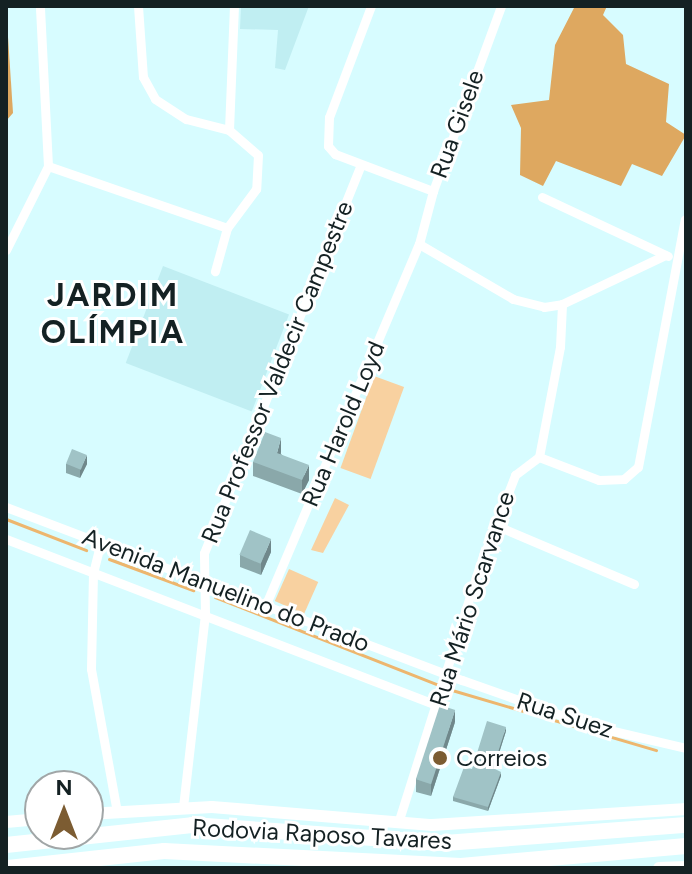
<!DOCTYPE html>
<html>
<head>
<meta charset="utf-8">
<style>
	body { margin:0 }
	#map { position:relative; width:692px; height:874px; overflow:hidden; background:#d7fcff; font-family:Figtree,sans-serif }
	div>[style] { position:absolute }
	[style*='--x'] { left:calc(var(--x)*1px); top:calc(var(--y)*1px); width:calc(var(--w)*1px); rotate:calc(var(--a)*1deg) }
	.built>* { inset:0; background:#c0eef2; transform-origin:0 0 }
	.green>* { inset:0; background:#f8d1a0; transform-origin:0 0 }
	.forest>* { inset:0; background:#dea860 }
	.stream>* { height:3px; margin:-1.5px; padding:0 1.5px; transform-origin:1.5px; border-radius:1.5px; background:#edb66e }
	.minor>* { height:9px; margin:-4.5px; padding:0 4.5px; transform-origin:4.5px; border-radius:4.5px; background:#fff }
	.secondary>* { height:12px; margin:-6px; padding:0 6px; transform-origin:6px; border-radius:6px; background:#fff }
	.motorway>* { height:16px; margin:-8px; padding:0 8px; transform-origin:8px; border-radius:8px; background:#fff }
	.wall>* { inset:0; background:#8aa8aa }
	.shaded-wall>* { inset:0; background:#70888b }
	.building>* { inset:0; background:#a0c3c6; transform-origin:0 0 }
	.dots>* { width:22px; height:22px; translate:-50% -50%; box-sizing:border-box; border:4px solid #fff; border-radius:50% }
	span { translate:-50% -50%; white-space:nowrap; text-align:center; line-height:1.15; -webkit-text-stroke:6px #fff; paint-order:stroke }
	.street-label { font-size:24px; color:#142123 }
	.poi-label { font-size:24px; color:#142123 }
	.left { translate:0 -50%; text-align:left }
	.district-label { font-size:32px; color:#142123; font-weight:700; letter-spacing:2px }
	.frame { position:absolute; inset:0; border:8px solid #142123; pointer-events:none }
	.north { position:absolute; left:24px; top:770px; width:80px; height:80px; box-sizing:border-box; background:#fff; border:2px solid #a1a6a7; border-radius:50%; rotate:0deg; font-size:22px; font-weight:700; line-height:32px; text-align:center; color:#142123 }
	.north::after { content:''; display:block; margin:auto; width:28px; height:36px; background:#7c5c32; clip-path:polygon(50% 0,100% 100%,50% 72%,0 100%) }
</style>
</head>
<body>
<div id="map">
	<div class="built">
		<div style="clip-path:polygon(241px 6px,309px 6px,285px 70px,275px 68px,278px 30px,240px 29px)"></div>
		<div style="left:163px;top:266px;width:135px;height:104px;rotate:21deg"></div>
	</div>
	<div class="green">
		<div style="left:374px;top:376px;width:32px;height:98px;rotate:20deg"></div>
		<div style="clip-path:polygon(335px 498px,349px 505px,323px 553px,311px 550px)"></div>
		<div style="left:289px;top:569px;width:32px;height:35px;rotate:24deg"></div>
	</div>
	<div class="forest">
		<div style="clip-path:polygon(6px 6px,13px 113px,6px 121px)"></div>
		<div style="clip-path:polygon(575px 6px,607px 6px,603px 15px,623px 35px,626px 64px,669px 84px,666px 122px,686px 135px,662px 176px,632px 164px,621px 186px,556px 161px,543px 186px,520px 175px,521px 128px,511px 105px,549px 100px,555px 45px)"></div>
	</div>
	<div class="stream">
		<div style="--x:6;--y:519;--w:86;--a:21.2"></div>
		<div style="--x:109;--y:559;--w:90;--a:20.3"></div>
		<div style="--x:215;--y:597;--w:240;--a:21.5"></div>
		<div style="--x:445;--y:688;--w:220;--a:16.4"></div>
	</div>
	<div class="minor">
		<div style="--x:138;--y:6;--w:71;--a:86"></div>
		<div style="--x:143;--y:77;--w:25;--a:61"></div>
		<div style="--x:155;--y:99;--w:37;--a:33"></div>
		<div style="--x:186;--y:119;--w:44;--a:14.3"></div>
		<div style="--x:229;--y:130;--w:38;--a:41"></div>
		<div style="--x:258;--y:155;--w:34;--a:93"></div>
		<div style="--x:256;--y:189;--w:49;--a:126.6"></div>
		<div style="--x:227;--y:228;--w:45;--a:105.6"></div>
		<div style="--x:371;--y:6;--w:119;--a:110.7"></div>
		<div style="--x:329;--y:117;--w:29;--a:92"></div>
		<div style="--x:328;--y:146;--w:11;--a:49"></div>
		<div style="--x:335;--y:154;--w:105;--a:20.7"></div>
		<div style="--x:229;--y:130;--w:124;--a:-87.7"></div>
		<div style="--x:48;--y:166;--w:189;--a:19.1"></div>
		<div style="--x:542;--y:197;--w:139;--a:25.1"></div>
		<div style="--x:419;--y:244;--w:109;--a:30.3"></div>
		<div style="--x:513;--y:299;--w:32;--a:14"></div>
		<div style="--x:544;--y:307;--w:18;--a:-9"></div>
		<div style="--x:562;--y:304;--w:114;--a:-25.4"></div>
		<div style="--x:6;--y:250;--w:94;--a:-63.4"></div>
		<div style="--x:48;--y:166;--w:160;--a:-92.9"></div>
		<div style="--x:539;--y:457;--w:112;--a:-79.2"></div>
		<div style="--x:560;--y:347;--w:43;--a:-87.3"></div>
		<div style="--x:6;--y:507;--w:488;--a:20.8"></div>
		<div style="--x:462;--y:680;--w:138;--a:19.5"></div>
		<div style="--x:592;--y:726;--w:97;--a:13.2"></div>
		<div style="--x:495;--y:525;--w:151;--a:23"></div>
		<div style="--x:6;--y:539;--w:462;--a:21.1"></div>
		<div style="--x:101;--y:541;--w:33;--a:104"></div>
		<div style="--x:93;--y:573;--w:96;--a:91.2"></div>
		<div style="--x:91;--y:669;--w:145;--a:79.7"></div>
		<div style="--x:266;--y:604;--w:391;--a:-67"></div>
		<div style="--x:419;--y:244;--w:55;--a:-75.2"></div>
		<div style="--x:433;--y:191;--w:197;--a:-69.8"></div>
		<div style="--x:183;--y:807;--w:195;--a:-83.5"></div>
		<div style="--x:205;--y:613;--w:60;--a:-91"></div>
		<div style="--x:204;--y:553;--w:419;--a:-68"></div>
		<div style="--x:398;--y:823;--w:271;--a:-72.4"></div>
		<div style="--x:480;--y:565;--w:97;--a:-68.7"></div>
		<div style="--x:515;--y:475;--w:30;--a:-37"></div>
		<div style="--x:539;--y:457;--w:64;--a:21"></div>
		<div style="--x:599;--y:480;--w:25;--a:-2"></div>
		<div style="--x:624;--y:479;--w:18;--a:-41"></div>
		<div style="--x:638;--y:467;--w:252;--a:-79.3"></div>
	</div>
	<div class="secondary">
		<div style="--x:88;--y:814;--w:124;--a:-3.2"></div>
		<div style="--x:212;--y:807;--w:221;--a:4.7"></div>
		<div style="--x:432;--y:825;--w:255;--a:-3.6"></div>
		<div style="--x:6;--y:822;--w:34;--a:-5"></div>
		<div style="--x:659;--y:868;--w:27;--a:-2"></div>
	</div>
	<div class="motorway">
		<div style="--x:6;--y:845;--w:187;--a:-6.1"></div>
		<div style="--x:192;--y:825;--w:254;--a:4.1"></div>
		<div style="--x:445;--y:843;--w:242;--a:-4.3"></div>
		<div style="--x:8;--y:868;--w:157;--a:-6.2"></div>
		<div style="--x:164;--y:851;--w:297;--a:2.9"></div>
		<div style="--x:461;--y:866;--w:226;--a:-5.1"></div>
	</div>
	<div class="wall">
		<div style="clip-path:polygon(281px 452px,281px 454px,309px 480px,302px 494px,253px 476px,253px 462px)"></div>
		<div style="clip-path:polygon(66px 464px,87px 464px,80px 478px,66px 473px)"></div>
		<div style="clip-path:polygon(271px 552px,261px 575px,240px 567px,240px 555px)"></div>
		<div style="clip-path:polygon(455px 722px,431px 796px,416px 792px,416px 779px)"></div>
		<div style="clip-path:polygon(506px 731px,494px 769px,501px 776px,488px 811px,453px 801px,453px 797px)"></div>
	</div>
	<div class="shaded-wall">
		<div style="clip-path:polygon(281px 438px,281px 452px,277px 468px,277px 453px)"></div>
		<div style="clip-path:polygon(87px 455px,87px 464px,80px 478px,80px 470px)"></div>
		<div style="clip-path:polygon(309px 465px,309px 480px,302px 494px,302px 480px)"></div>
		<div style="clip-path:polygon(271px 539px,271px 552px,261px 575px,261px 563px)"></div>
		<div style="clip-path:polygon(455px 710px,455px 722px,431px 796px,431px 783px)"></div>
		<div style="clip-path:polygon(506px 727px,506px 731px,493px 772px,493px 768px)"></div>
		<div style="clip-path:polygon(501px 772px,501px 776px,488px 811px,488px 807px)"></div>
	</div>
	<div class="building">
		<div style="clip-path:polygon(265px 432px,281px 438px,277px 453px,309px 465px,302px 480px,253px 462px)"></div>
		<div style="left:72px;top:449px;width:16px;height:16px;rotate:22deg"></div>
		<div style="left:250px;top:530px;width:23px;height:27px;rotate:23deg"></div>
		<div style="left:440px;top:705px;width:16px;height:78px;rotate:18deg"></div>
		<div style="clip-path:polygon(487px 721px,506px 727px,493px 768px,501px 772px,488px 807px,453px 797px,464px 767px,472px 769px)"></div>
	</div>
	<div class="dots">
		<div style="left:440px;top:758px;background:#7c5c32"></div>
	</div>
	<div class="street-label">
		<span style="left:457px;top:124px;rotate:-70deg">Rua Gisele</span>
		<span style="left:277px;top:372px;rotate:-68deg">Rua Professor Valdecir Campestre</span>
		<span style="left:343px;top:424px;rotate:-67deg">Rua Harold Loyd</span>
		<span style="left:226px;top:590px;rotate:21deg">Avenida Manuelino do Prado</span>
		<span style="left:472px;top:599px;rotate:-72deg">Rua Mário Scarvance</span>
		<span style="left:565px;top:715px;rotate:18deg">Rua Suez</span>
		<span style="left:322px;top:834px;rotate:3deg">Rodovia Raposo Tavares</span>
	</div>
	<div class="poi-label">
		<span class="left" style="left:456px;top:758px">Correios</span>
	</div>
	<div class="district-label">
		<span style="left:113px;top:314px">JARDIM<br>OLÍMPIA</span>
	</div>
	<div class="frame"></div>
	<div class="north">N</div>
</div>
</body>
</html>
